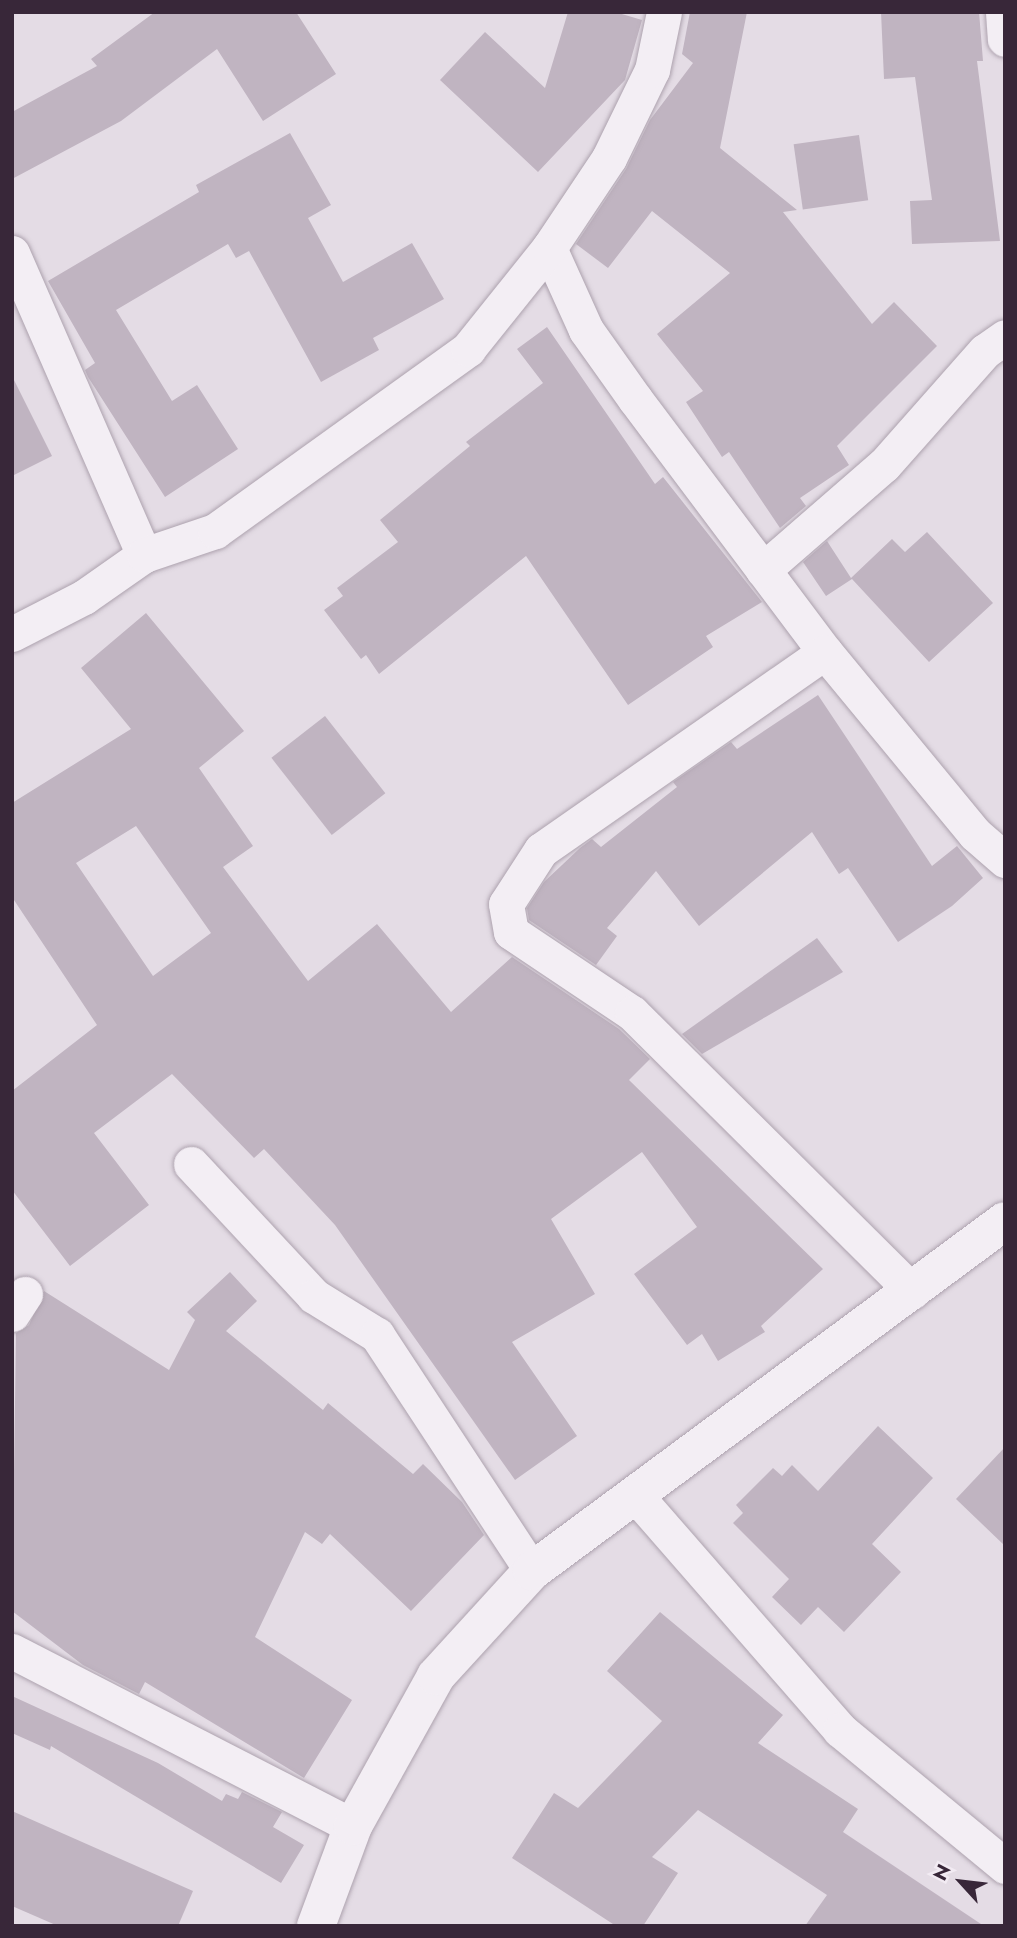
<!DOCTYPE html>
<html>
<head>
<meta charset="utf-8">
<style>
	body { margin:0 }
	#map { position:relative; width:1017px; height:1938px; overflow:hidden; background:#e4dce5; font-family:Jost,sans-serif }
	div>[style] { position:absolute }
	[style*='--x'] { left:calc(var(--x)*1px); top:calc(var(--y)*1px); width:calc(var(--w)*1px); rotate:calc(var(--a)*1deg) }
	.building>* { inset:0; background:#c0b4c1; transform-origin:0 0 }
	.roads { filter:drop-shadow(0 0 2px #ada2ae) drop-shadow(0 0 2px #ada2ae) }
	.minor>* { height:35px; margin:-17.5px; padding:0 17.5px; transform-origin:17.5px; border-radius:17.5px; background:#f3eef4 }
	.tertiary>* { height:38px; margin:-19px; padding:0 19px; transform-origin:19px; border-radius:19px; background:#f3eef4 }
	span { translate:-50% -50%; white-space:nowrap; text-align:center; line-height:1.15; -webkit-text-stroke:5px #f2ebf3; paint-order:stroke }
	.frame { position:absolute; inset:0; border:14px solid #382739; pointer-events:none }
	.north { position:absolute; left:926px; top:1847px; width:70px; height:70px; -webkit-text-stroke:5px #f2ebf3; paint-order:stroke; rotate:297deg; font-size:19px; font-weight:700; line-height:28px; text-align:center; color:#382739 }
	.north::after { content:''; display:block; margin:auto; width:24px; height:32px; background:#382739; clip-path:polygon(50% 0,100% 100%,50% 72%,0 100%) }
</style>
</head>
<body>
<div id="map">
	<div class="building">
		<div style="clip-path:polygon(155px 12px,296px 12px,336px 74px,263px 121px,217px 49px,121px 121px,12px 179px,12px 112px,97px 66px,91px 59px)"></div>
		<div style="clip-path:polygon(568px 12px,615px 12px,642px 20px,625px 80px,538px 172px,440px 80px,485px 32px,545px 88px)"></div>
		<div style="clip-path:polygon(690px 12px,747px 12px,720px 148px,797px 210px,783px 212px,872px 324px,894px 302px,937px 346px,837px 446px,849px 465px,800px 498px,806px 506px,780px 528px,729px 452px,722px 457px,686px 402px,703px 391px,657px 334px,730px 273px,652px 211px,608px 268px,576px 244px,626px 169px,650px 120px,693px 63px,682px 54px)"></div>
		<div style="clip-path:polygon(881px 12px,979px 12px,983px 61px,977px 61px,1000px 241px,912px 244px,910px 201px,932px 200px,915px 77px,884px 79px)"></div>
		<div style="clip-path:polygon(290px 133px,331px 205px,308px 218px,343px 282px,412px 243px,444px 299px,373px 338px,379px 350px,321px 382px,249px 251px,236px 258px,228px 244px,116px 310px,172px 401px,197px 385px,238px 449px,165px 497px,88px 377px,85px 370px,95px 363px,48px 281px,199px 192px,196px 185px)"></div>
		<div style="left:859px;top:135px;width:66px;height:66px;rotate:82deg"></div>
		<div style="clip-path:polygon(547px 327px,655px 484px,663px 477px,762px 602px,706px 636px,713px 647px,628px 705px,526px 556px,379px 674px,366px 655px,361px 659px,324px 610px,343px 596px,337px 588px,398px 542px,380px 520px,470px 446px,466px 442px,543px 383px,517px 349px)"></div>
		<div style="clip-path:polygon(12px 376px,52px 456px,12px 476px)"></div>
		<div style="clip-path:polygon(927px 532px,993px 603px,929px 662px,852px 579px,826px 596px,803px 562px,827px 541px,851px 578px,892px 539px,905px 552px)"></div>
		<div style="clip-path:polygon(evenodd,146px 613px,244px 731px,199px 768px,253px 846px,223px 867px,308px 981px,377px 924px,451px 1012px,512px 957px,619px 1029px,650px 1059px,629px 1080px,823px 1269px,761px 1326px,765px 1332px,718px 1361px,702px 1334px,687px 1345px,634px 1274px,697px 1227px,642px 1152px,551px 1219px,595px 1294px,512px 1342px,577px 1436px,515px 1480px,335px 1225px,264px 1149px,254px 1158px,172px 1074px,94px 1133px,149px 1205px,70px 1266px,12px 1190px,12px 1091px,97px 1025px,12px 897px,12px 803px,131px 729px,81px 668px,146px 613px,136px 826px,211px 933px,153px 976px,76px 863px,136px 826px)"></div>
		<div style="clip-path:polygon(818px 695px,932px 866px,957px 846px,983px 878px,952px 906px,898px 942px,848px 868px,839px 874px,812px 832px,699px 926px,656px 871px,607px 928px,617px 936px,596px 965px,529px 920px,527px 908px,544px 882px,580px 848px,592px 839px,601px 847px,677px 787px,673px 782px,731px 742px,737px 749px)"></div>
		<div style="left:325px;top:716px;width:98px;height:68px;rotate:52deg"></div>
		<div style="clip-path:polygon(817px 938px,843px 972px,702px 1054px,682px 1034px)"></div>
		<div style="clip-path:polygon(230px 1272px,257px 1301px,226px 1331px,323px 1410px,328px 1403px,413px 1474px,423px 1464px,462px 1502px,484px 1535px,411px 1611px,330px 1534px,322px 1544px,305px 1532px,255px 1637px,352px 1700px,304px 1778px,145px 1682px,139px 1694px,83px 1665px,12px 1611px,16px 1333px,29px 1325px,44px 1291px,169px 1370px,195px 1320px,187px 1312px)"></div>
		<div style="clip-path:polygon(878px 1426px,933px 1478px,872px 1544px,901px 1572px,844px 1632px,818px 1607px,801px 1625px,772px 1597px,789px 1579px,733px 1523px,743px 1513px,736px 1505px,773px 1468px,782px 1476px,792px 1465px,818px 1491px)"></div>
		<div style="clip-path:polygon(1005px 1447px,1005px 1546px,956px 1499px)"></div>
		<div style="clip-path:polygon(660px 1612px,783px 1715px,758px 1743px,858px 1809px,843px 1832px,984px 1926px,805px 1926px,827px 1895px,698px 1810px,652px 1857px,678px 1873px,643px 1926px,616px 1926px,512px 1858px,554px 1793px,578px 1808px,662px 1721px,607px 1671px)"></div>
		<div style="clip-path:polygon(12px 1696px,158px 1763px,222px 1801px,226px 1794px,238px 1799px,242px 1792px,282px 1812px,273px 1827px,304px 1845px,281px 1883px,51px 1746px,50px 1750px,12px 1733px)"></div>
		<div style="clip-path:polygon(12px 1811px,193px 1891px,178px 1926px,58px 1926px,12px 1906px)"></div>
	</div>
	<div class="roads">
		<div class="minor">
			<div style="--x:1003;--y:12;--w:27;--a:86"></div>
			<div style="--x:549;--y:248;--w:90;--a:65.7"></div>
			<div style="--x:586;--y:330;--w:85;--a:54.6"></div>
			<div style="--x:635;--y:399;--w:316;--a:53.1"></div>
			<div style="--x:825;--y:652;--w:236;--a:50.5"></div>
			<div style="--x:975;--y:834;--w:40;--a:41"></div>
			<div style="--x:12;--y:253;--w:330;--a:66.4"></div>
			<div style="--x:763;--y:570;--w:160;--a:-41"></div>
			<div style="--x:884;--y:465;--w:152;--a:-48.5"></div>
			<div style="--x:985;--y:351;--w:24;--a:-35"></div>
			<div style="--x:12;--y:634;--w:81;--a:-27.2"></div>
			<div style="--x:84;--y:597;--w:73;--a:-35"></div>
			<div style="--x:144;--y:555;--w:75;--a:-18.7"></div>
			<div style="--x:215;--y:531;--w:312;--a:-35.7"></div>
			<div style="--x:468;--y:349;--w:129;--a:-51.3"></div>
			<div style="--x:549;--y:248;--w:108;--a:-56.3"></div>
			<div style="--x:609;--y:158;--w:98;--a:-64"></div>
			<div style="--x:652;--y:70;--w:59;--a:-78.3"></div>
			<div style="--x:825;--y:652;--w:346;--a:145.1"></div>
			<div style="--x:541;--y:850;--w:64;--a:122.9"></div>
			<div style="--x:506;--y:904;--w:28;--a:80"></div>
			<div style="--x:511;--y:932;--w:146;--a:33.8"></div>
			<div style="--x:632;--y:1013;--w:395;--a:44.8"></div>
			<div style="--x:191;--y:1164;--w:180;--a:47"></div>
			<div style="--x:314;--y:1296;--w:74;--a:31.8"></div>
			<div style="--x:377;--y:1335;--w:282;--a:56.7"></div>
			<div style="--x:12;--y:1314;--w:24;--a:-57"></div>
			<div style="--x:637;--y:1497;--w:309;--a:48.9"></div>
			<div style="--x:840;--y:1730;--w:214;--a:39.5"></div>
			<div style="--x:12;--y:1651;--w:383;--a:27.2"></div>
		</div>
		<div class="tertiary">
			<div style="--x:316;--y:1926;--w:107;--a:-69.7"></div>
			<div style="--x:353;--y:1826;--w:171;--a:-61"></div>
			<div style="--x:436;--y:1676;--w:142;--a:-47.6"></div>
			<div style="--x:532;--y:1571;--w:588;--a:-36.5"></div>
		</div>
	</div>
	<div class="frame"></div>
	<div class="north">N</div>
</div>
</body>
</html>
